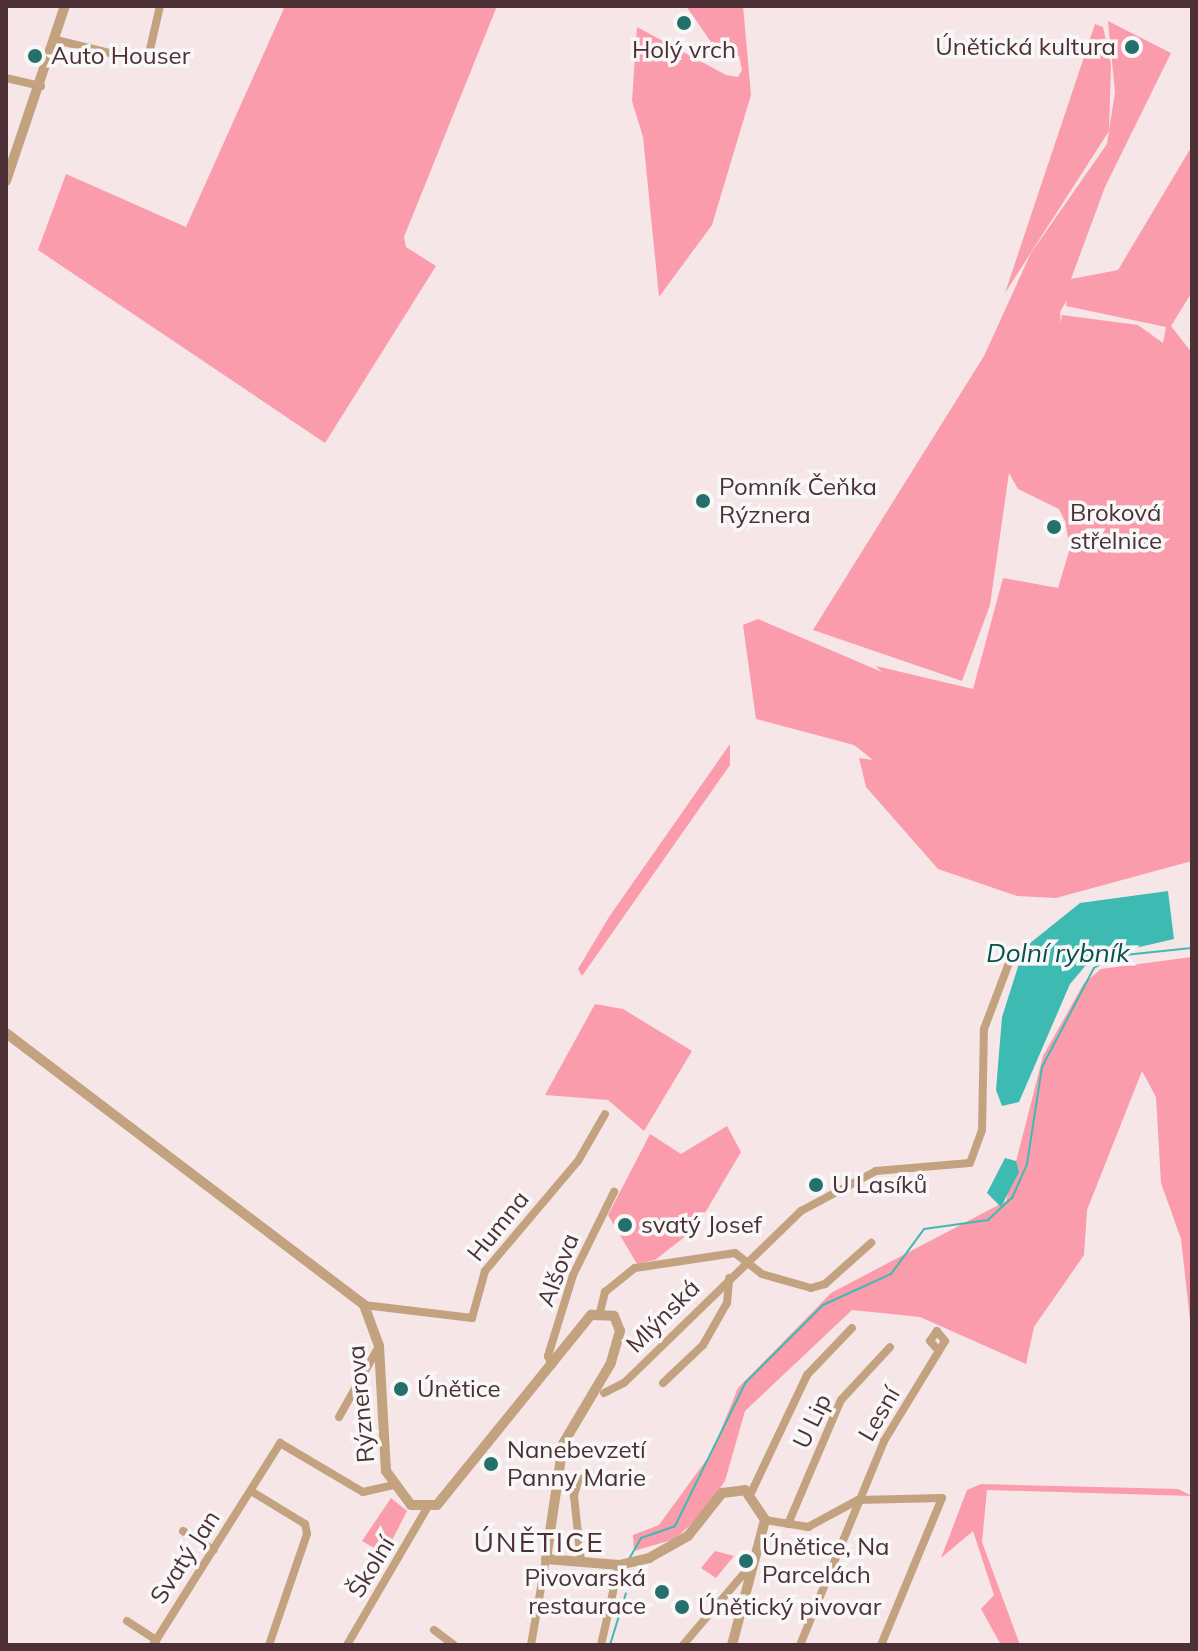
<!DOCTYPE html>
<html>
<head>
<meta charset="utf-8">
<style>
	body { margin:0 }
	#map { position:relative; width:1198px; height:1651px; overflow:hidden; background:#f6e6e8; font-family:Mulish,sans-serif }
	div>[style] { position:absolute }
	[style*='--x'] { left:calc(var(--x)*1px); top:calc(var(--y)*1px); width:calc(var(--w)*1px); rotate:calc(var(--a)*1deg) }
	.green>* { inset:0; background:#fb9cac }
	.water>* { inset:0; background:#3dbbb3 }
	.stream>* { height:2px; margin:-1px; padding:0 1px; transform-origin:1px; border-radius:1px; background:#3dbbb3 }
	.minor>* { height:8px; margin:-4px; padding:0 4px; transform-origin:4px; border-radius:4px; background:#c3a27f }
	.tertiary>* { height:10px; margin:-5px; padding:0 5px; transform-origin:5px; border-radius:5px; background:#c3a27f }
	.dots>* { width:22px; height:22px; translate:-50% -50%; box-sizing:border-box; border:4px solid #f8f8f8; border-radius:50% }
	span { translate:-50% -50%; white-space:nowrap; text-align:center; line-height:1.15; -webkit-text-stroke:7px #f8f8f8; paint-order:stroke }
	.poi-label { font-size:24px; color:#4d3035 }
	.right { translate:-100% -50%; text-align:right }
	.left { translate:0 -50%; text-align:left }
	.street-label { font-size:24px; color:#4d3035 }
	.water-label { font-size:26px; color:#06524e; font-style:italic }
	.quarter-label { font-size:28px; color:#4d3035; letter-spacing:2px }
	.frame { position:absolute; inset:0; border:8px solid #4d3035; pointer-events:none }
</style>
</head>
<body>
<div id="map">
	<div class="green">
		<div style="clip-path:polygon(285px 6px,497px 6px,404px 237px,406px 247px,436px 266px,325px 443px,38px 250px,66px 174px,186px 227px)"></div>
		<div style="clip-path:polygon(686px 6px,743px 6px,751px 95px,712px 225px,659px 297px,643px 137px,632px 101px,637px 27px,726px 75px,738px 77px,742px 70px,739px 56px,711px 42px)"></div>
		<div style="clip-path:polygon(evenodd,1108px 21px,1171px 53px,1105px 187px,1071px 279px,1118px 270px,1192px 146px,1192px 292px,1171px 326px,1192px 353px,1192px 861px,1056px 898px,1017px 896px,938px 869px,866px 787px,859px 758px,873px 760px,854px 745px,756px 719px,743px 625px,758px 619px,882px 672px,876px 666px,973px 689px,1003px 578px,1058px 588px,1070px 548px,1065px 521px,1059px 509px,1018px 489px,1009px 473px,990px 605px,962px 681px,813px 630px,984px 356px,1031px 253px,1107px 144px,1115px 92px,1108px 21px,1067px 300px,1066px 306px,1166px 327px,1163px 343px,1138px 325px,1062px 315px,1061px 323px,1060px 312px,1067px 300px)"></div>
		<div style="clip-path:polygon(1095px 24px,1103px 27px,1111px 64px,1109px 131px,1005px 293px)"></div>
		<div style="clip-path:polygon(730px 744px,730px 765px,582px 976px,578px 969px,609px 917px)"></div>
		<div style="clip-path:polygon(1192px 957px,1192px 1338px,1181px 1239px,1161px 1183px,1156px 1097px,1142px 1071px,1087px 1210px,1084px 1255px,1034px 1327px,1026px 1364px,920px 1317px,852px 1310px,745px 1411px,725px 1481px,701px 1515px,675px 1539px,634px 1551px,633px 1535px,659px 1525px,712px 1452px,738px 1388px,831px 1293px,1006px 1201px,1043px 1056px,1084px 983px,1101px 969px)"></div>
		<div style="clip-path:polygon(595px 1004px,623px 1009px,692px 1051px,644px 1131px,608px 1100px,545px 1095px)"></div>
		<div style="clip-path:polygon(727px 1126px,741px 1152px,696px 1228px,655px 1260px,637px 1264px,608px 1215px,650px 1134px,681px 1154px)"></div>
		<div style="clip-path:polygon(981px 1484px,1178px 1489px,1192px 1496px,987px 1490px,982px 1542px,1020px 1645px,1001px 1645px,981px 1609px,994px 1595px,973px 1531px,941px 1558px,967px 1490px)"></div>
		<div style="clip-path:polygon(391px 1498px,407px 1511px,385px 1554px,362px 1541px)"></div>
		<div style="clip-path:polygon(715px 1551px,734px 1556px,716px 1578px,701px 1568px)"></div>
	</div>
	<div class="water">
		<div style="clip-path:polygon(1168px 891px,1174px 939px,1092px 958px,1070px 984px,1019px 1102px,1002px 1106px,996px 1090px,1002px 1017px,1024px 948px,1080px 903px)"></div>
		<div style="clip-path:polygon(1005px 1158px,1016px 1161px,1019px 1172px,1001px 1207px,987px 1193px)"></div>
	</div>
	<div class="stream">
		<div style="--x:629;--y:1559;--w:24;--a:-60"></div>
		<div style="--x:641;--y:1538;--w:36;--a:-19"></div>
		<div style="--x:675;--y:1526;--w:161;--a:-63.8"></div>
		<div style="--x:746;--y:1382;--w:109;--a:-45"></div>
		<div style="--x:823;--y:1305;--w:75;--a:-24.5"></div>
		<div style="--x:891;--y:1274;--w:56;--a:-53.7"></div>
		<div style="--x:924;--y:1229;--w:65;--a:-8"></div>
		<div style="--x:988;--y:1220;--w:33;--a:-43"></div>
		<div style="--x:1012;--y:1198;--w:37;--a:-66"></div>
		<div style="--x:1027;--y:1164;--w:98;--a:-81.2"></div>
		<div style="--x:1042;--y:1067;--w:112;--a:-62.3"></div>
		<div style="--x:1094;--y:968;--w:24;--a:-30"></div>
		<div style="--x:1115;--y:956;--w:77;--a:-5.9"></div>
		<div style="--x:610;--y:1645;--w:54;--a:-72.9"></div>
	</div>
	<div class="minor">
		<div style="--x:56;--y:40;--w:94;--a:13.6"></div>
		<div style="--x:147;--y:62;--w:57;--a:-76.9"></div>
		<div style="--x:6;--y:78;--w:36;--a:13"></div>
		<div style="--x:364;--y:1305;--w:109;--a:6.9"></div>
		<div style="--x:472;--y:1318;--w:49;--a:-74.5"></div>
		<div style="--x:485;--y:1271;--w:144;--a:-49.8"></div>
		<div style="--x:578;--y:1161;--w:54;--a:-60.1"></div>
		<div style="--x:600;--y:1312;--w:21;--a:-76"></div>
		<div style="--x:605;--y:1292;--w:38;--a:-39"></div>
		<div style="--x:635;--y:1268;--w:101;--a:-8.5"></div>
		<div style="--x:735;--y:1253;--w:34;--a:38"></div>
		<div style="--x:762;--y:1274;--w:51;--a:15.9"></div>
		<div style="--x:811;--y:1288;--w:15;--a:-16"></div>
		<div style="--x:825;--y:1284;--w:62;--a:-41.7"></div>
		<div style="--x:552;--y:1365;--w:10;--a:-114"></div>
		<div style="--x:548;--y:1356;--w:85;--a:-72.8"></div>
		<div style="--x:573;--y:1275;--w:93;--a:-63.7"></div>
		<div style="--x:663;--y:1383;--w:55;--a:-43.5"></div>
		<div style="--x:703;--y:1345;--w:48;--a:-60.3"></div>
		<div style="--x:727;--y:1303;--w:25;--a:-85"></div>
		<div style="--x:604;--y:1393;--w:22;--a:-27"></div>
		<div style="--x:624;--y:1383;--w:247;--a:-44.2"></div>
		<div style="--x:801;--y:1211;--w:85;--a:-28.1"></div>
		<div style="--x:876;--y:1171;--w:94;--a:-4.9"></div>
		<div style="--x:970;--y:1163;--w:35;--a:-70"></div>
		<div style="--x:982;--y:1130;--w:101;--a:-88.9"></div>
		<div style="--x:984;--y:1029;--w:71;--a:-69.3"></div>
		<div style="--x:339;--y:1417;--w:79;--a:-60.5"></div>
		<div style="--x:579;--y:1478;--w:19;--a:106"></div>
		<div style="--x:574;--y:1496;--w:66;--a:83.9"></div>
		<div style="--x:251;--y:1491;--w:63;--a:31.4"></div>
		<div style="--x:305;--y:1524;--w:10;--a:79"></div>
		<div style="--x:307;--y:1534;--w:117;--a:108.9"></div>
		<div style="--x:751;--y:1493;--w:131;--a:-64.6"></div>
		<div style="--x:807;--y:1375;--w:65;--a:-46.2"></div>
		<div style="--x:765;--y:1520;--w:44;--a:9.2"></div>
		<div style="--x:808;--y:1527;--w:57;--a:-28.4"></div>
		<div style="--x:858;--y:1500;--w:84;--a:-1.4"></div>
		<div style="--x:942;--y:1498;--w:159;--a:112.5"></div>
		<div style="--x:788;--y:1524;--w:135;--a:-66.9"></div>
		<div style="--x:841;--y:1400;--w:72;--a:-47.2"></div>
		<div style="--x:183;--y:1531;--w:36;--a:32"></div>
		<div style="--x:127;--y:1621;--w:35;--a:33"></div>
		<div style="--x:434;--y:1630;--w:25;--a:37"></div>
		<div style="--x:153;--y:1645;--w:239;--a:-57.8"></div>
		<div style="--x:280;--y:1443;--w:96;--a:30.6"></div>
		<div style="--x:363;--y:1492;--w:31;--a:-13"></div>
		<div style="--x:347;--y:1645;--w:159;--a:-59.7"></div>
		<div style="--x:531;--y:1645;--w:87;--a:-80.1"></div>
		<div style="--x:601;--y:1645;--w:82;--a:-77.3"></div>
		<div style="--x:683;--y:1645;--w:106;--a:-49.6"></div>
		<div style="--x:800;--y:1645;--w:221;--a:-67.6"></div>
		<div style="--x:884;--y:1441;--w:117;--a:-58.6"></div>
		<div style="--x:945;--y:1341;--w:13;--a:-129"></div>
		<div style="--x:937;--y:1331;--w:12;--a:125"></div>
		<div style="--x:930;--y:1341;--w:13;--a:48"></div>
	</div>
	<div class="tertiary">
		<div style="--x:6;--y:181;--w:185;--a:-71.4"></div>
		<div style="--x:6;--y:1033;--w:450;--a:37.2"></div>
		<div style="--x:364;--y:1305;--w:44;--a:69.9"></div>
		<div style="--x:379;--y:1346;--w:125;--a:86.8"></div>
		<div style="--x:386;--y:1471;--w:42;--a:53.7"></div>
		<div style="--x:411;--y:1505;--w:26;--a:0"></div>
		<div style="--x:437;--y:1505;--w:245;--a:-51"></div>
		<div style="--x:591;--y:1315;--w:23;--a:2"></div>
		<div style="--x:614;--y:1316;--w:16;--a:68"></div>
		<div style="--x:620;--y:1331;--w:33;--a:106"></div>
		<div style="--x:611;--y:1363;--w:94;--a:120.7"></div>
		<div style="--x:563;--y:1444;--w:116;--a:98.4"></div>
		<div style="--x:546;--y:1559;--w:73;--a:4.7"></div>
		<div style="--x:619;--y:1565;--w:31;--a:-13"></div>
		<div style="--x:649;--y:1558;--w:45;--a:-29.4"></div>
		<div style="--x:688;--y:1536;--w:55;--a:-51.7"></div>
		<div style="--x:722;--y:1493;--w:23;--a:-7"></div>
		<div style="--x:745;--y:1490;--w:36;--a:56"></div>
		<div style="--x:765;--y:1520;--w:129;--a:104.8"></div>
	</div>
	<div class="dots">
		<div style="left:684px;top:23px;background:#26706b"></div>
		<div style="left:1132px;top:47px;background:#26706b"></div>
		<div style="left:35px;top:56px;background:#26706b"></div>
		<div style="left:703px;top:501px;background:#26706b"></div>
		<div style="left:1054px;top:527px;background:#26706b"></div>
		<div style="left:816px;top:1185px;background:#26706b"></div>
		<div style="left:625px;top:1225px;background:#26706b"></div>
		<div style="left:401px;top:1389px;background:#26706b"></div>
		<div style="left:491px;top:1464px;background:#26706b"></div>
		<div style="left:746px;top:1561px;background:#26706b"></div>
		<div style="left:662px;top:1592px;background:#26706b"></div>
		<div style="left:682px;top:1607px;background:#26706b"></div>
	</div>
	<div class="poi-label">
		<span class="right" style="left:1116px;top:47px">Únětická kultura</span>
		<span style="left:684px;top:50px">Holý vrch</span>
		<span class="left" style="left:51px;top:56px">Auto Houser</span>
		<span class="left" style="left:719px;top:501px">Pomník Čeňka<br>Rýznera</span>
		<span class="left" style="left:1070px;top:527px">Broková<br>střelnice</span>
		<span class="left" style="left:832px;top:1185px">U Lasíků</span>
		<span class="left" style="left:641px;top:1225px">svatý Josef</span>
		<span class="left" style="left:417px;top:1389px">Únětice</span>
		<span class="left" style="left:507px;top:1464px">Nanebevzetí<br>Panny Marie</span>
		<span class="left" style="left:762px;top:1561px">Únětice, Na<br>Parcelách</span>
		<span class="right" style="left:646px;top:1592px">Pivovarská<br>restaurace</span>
		<span class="left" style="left:698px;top:1607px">Únětický pivovar</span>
	</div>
	<div class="street-label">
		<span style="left:498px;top:1226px;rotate:-51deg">Humna</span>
		<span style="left:558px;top:1270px;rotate:-69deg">Alšova</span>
		<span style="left:663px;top:1316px;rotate:-45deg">Mlýnská</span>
		<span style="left:361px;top:1404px;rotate:-95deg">Rýznerova</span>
		<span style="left:879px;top:1414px;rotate:-60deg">Lesní</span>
		<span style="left:812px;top:1421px;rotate:-64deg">U Lip</span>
		<span style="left:185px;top:1557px;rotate:-57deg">Svatý Jan</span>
		<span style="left:371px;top:1567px;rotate:-59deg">Školní</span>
	</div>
	<div class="water-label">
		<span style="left:1058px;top:953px">Dolní rybník</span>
	</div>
	<div class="quarter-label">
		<span style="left:539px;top:1542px">ÚNĚTICE</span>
	</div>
	<div class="frame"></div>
</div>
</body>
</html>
